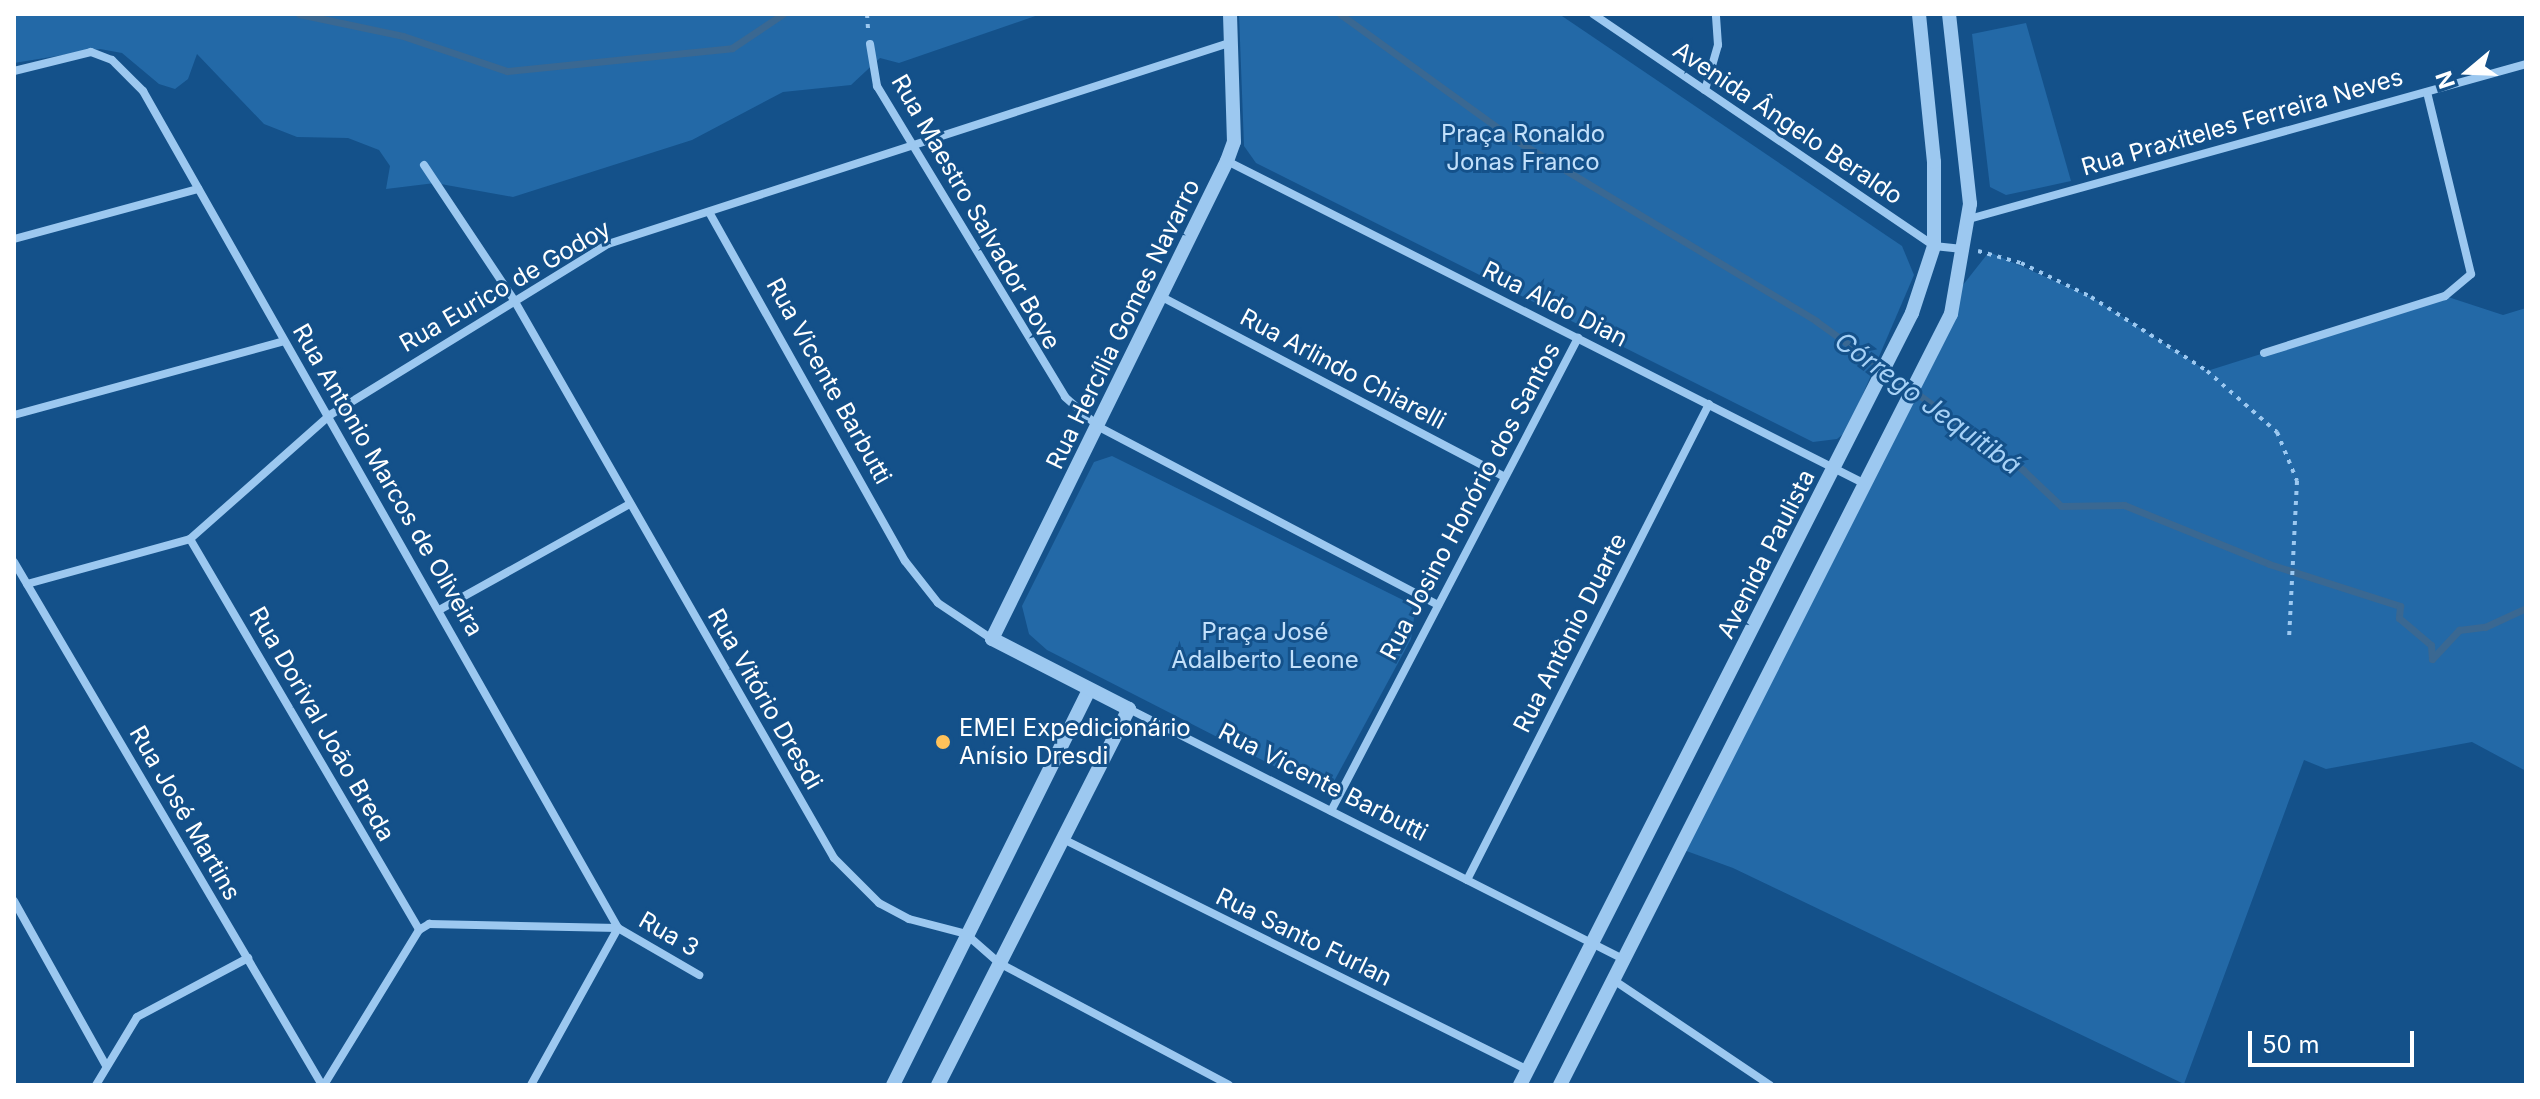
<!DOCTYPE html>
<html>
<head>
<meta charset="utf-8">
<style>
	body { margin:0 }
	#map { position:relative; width:2540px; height:1099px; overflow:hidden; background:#14518a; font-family:Inter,sans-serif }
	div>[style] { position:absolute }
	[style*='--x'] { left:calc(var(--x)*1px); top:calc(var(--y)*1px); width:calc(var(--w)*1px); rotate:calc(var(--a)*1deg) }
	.green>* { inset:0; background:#2369a7 }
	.stream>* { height:7px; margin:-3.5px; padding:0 3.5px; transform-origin:3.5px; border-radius:3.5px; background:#3a6892 }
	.path>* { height:4px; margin-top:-2px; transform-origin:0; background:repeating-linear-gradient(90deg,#9cc8f0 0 4px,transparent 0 10px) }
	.minor>* { height:8px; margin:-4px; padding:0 4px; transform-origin:4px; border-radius:4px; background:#9cc8f0 }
	.tertiary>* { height:14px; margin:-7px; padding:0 7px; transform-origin:7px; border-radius:7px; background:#9cc8f0 }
	.dots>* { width:22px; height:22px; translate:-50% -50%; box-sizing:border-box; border:4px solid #14518a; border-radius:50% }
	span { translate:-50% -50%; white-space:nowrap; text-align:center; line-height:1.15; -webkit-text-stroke:6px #14518a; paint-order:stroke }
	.street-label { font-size:24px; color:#fff }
	.park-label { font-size:24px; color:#c2e0fb }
	.poi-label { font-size:24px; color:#fff }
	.left { translate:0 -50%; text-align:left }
	.water-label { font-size:26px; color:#a7d2f7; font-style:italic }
	.frame { position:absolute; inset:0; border:16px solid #fff; pointer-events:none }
	.north { position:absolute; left:2428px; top:32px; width:80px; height:80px; -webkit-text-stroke:6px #14518a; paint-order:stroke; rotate:251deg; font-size:22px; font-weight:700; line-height:32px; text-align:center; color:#fff }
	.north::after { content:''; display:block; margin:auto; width:28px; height:36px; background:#fff; clip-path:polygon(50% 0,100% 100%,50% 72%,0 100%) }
	.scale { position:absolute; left:2248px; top:1031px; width:166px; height:36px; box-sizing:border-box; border:4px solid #fff; border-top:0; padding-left:10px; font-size:24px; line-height:28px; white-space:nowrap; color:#fff; -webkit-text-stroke:6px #14518a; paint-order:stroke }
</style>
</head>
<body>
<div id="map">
	<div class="green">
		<div style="clip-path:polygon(14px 14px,1041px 14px,899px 63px,880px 58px,851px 85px,783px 92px,692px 140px,513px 197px,435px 183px,386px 189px,390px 166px,379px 150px,348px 138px,297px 137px,264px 124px,197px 54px,188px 79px,175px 89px,159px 84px,122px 53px,100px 49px,14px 63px)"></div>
		<div style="clip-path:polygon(1239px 14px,1559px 14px,1902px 246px,1914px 275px,1847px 431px,1837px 439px,1813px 442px,1256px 163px,1244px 146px)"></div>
		<div style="clip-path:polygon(2026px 23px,2071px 181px,2006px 195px,1990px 187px,1972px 34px)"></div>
		<div style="clip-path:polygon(1989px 252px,2091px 297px,2207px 371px,2445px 296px,2503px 315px,2526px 308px,2526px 771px,2472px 742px,2326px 769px,2304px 760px,2184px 1084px,1733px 868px,1681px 849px,1959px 290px)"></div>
		<div style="clip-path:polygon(1112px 456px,1403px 600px,1415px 611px,1411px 639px,1332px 785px,1313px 786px,1047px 650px,1029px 634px,1022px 606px,1094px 462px)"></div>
	</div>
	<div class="stream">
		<div style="--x:299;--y:14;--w:106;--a:11.9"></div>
		<div style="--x:403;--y:36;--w:110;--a:18.6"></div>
		<div style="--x:507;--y:71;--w:226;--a:-5.8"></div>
		<div style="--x:732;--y:48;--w:61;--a:-33.7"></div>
		<div style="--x:1340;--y:14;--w:212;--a:35.8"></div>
		<div style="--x:1512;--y:138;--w:355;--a:31"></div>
		<div style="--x:1816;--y:321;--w:255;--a:35.7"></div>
		<div style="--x:2023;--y:470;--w:52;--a:43.5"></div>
		<div style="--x:2061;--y:506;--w:63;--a:-0.9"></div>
		<div style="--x:2124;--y:505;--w:157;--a:22.1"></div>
		<div style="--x:2269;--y:564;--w:138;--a:17.8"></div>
		<div style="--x:2400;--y:606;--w:12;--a:95"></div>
		<div style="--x:2399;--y:618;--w:42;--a:40.2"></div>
		<div style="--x:2431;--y:645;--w:14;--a:86"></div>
		<div style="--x:2432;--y:659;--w:40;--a:-47"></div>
		<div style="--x:2459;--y:630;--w:26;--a:-7"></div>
		<div style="--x:2485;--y:627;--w:45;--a:-24.9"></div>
	</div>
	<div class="path">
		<div style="--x:867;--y:14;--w:16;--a:86"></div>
		<div style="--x:1978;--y:251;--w:45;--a:15.6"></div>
		<div style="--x:2021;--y:263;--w:78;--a:25.9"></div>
		<div style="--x:2091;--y:297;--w:138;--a:32.5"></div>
		<div style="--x:2207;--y:371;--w:93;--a:41.1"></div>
		<div style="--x:2277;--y:432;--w:53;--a:67.8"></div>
		<div style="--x:2297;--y:481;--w:159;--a:92.9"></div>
	</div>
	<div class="minor">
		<div style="--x:1593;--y:14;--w:412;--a:34.2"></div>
		<div style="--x:1934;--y:246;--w:31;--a:6"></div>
		<div style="--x:870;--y:44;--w:43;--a:80.5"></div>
		<div style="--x:877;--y:86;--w:363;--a:58.8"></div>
		<div style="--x:1065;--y:397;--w:45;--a:41.4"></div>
		<div style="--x:1099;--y:427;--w:383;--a:27.7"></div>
		<div style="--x:14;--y:71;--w:79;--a:-13.9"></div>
		<div style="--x:91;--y:52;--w:22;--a:21"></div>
		<div style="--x:112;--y:60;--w:44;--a:45"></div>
		<div style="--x:143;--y:91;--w:962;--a:60.42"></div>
		<div style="--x:1705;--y:90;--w:47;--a:-73.9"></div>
		<div style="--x:1718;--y:45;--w:31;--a:-94"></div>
		<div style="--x:1227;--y:161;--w:715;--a:26.85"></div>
		<div style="--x:424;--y:165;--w:162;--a:56.3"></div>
		<div style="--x:514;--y:300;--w:643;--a:60.17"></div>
		<div style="--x:834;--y:858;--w:64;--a:45"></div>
		<div style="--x:879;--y:903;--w:34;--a:28"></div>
		<div style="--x:909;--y:919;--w:59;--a:14.7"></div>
		<div style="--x:966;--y:934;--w:44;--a:41.3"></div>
		<div style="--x:999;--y:963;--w:260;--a:27.9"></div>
		<div style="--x:709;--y:212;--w:400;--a:60.7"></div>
		<div style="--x:905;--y:561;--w:53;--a:51.8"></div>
		<div style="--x:938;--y:603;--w:65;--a:33.7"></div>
		<div style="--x:1969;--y:219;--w:578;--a:-15.55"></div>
		<div style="--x:14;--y:239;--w:191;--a:-15.2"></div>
		<div style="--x:1162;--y:297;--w:387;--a:27.7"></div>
		<div style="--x:2264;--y:353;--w:190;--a:-17.5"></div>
		<div style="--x:2445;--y:296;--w:34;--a:-40"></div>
		<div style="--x:2471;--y:274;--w:187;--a:-103.6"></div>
		<div style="--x:14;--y:415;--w:280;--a:-15.3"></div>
		<div style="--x:190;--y:539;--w:453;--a:59.6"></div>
		<div style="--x:14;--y:562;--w:607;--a:59.51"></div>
		<div style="--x:27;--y:584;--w:169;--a:-15.4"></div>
		<div style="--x:190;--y:539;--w:187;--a:-41.5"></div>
		<div style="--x:330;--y:415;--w:326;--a:-31.6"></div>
		<div style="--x:608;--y:244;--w:656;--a:-17.94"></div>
		<div style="--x:441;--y:609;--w:216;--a:-29.1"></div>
		<div style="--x:1129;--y:709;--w:556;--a:26.84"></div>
		<div style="--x:1331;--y:811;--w:534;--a:-62.43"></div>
		<div style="--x:1063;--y:839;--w:519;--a:26.42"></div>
		<div style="--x:1467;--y:880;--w:534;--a:-63.05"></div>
		<div style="--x:14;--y:901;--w:187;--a:60.8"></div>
		<div style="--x:1615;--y:981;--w:187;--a:33.9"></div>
		<div style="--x:96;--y:1085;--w:79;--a:-58.9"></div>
		<div style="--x:137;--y:1017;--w:126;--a:-28"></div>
		<div style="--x:324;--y:1085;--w:182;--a:-58.5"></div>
		<div style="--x:419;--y:930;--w:12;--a:-31"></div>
		<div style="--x:429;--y:924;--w:189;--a:1.2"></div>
		<div style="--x:618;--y:928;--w:94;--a:30.1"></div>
		<div style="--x:531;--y:1085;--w:179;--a:-61"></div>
	</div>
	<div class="tertiary">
		<div style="--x:893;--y:1085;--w:440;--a:-63.6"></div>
		<div style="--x:938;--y:1085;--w:422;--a:-63.1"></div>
		<div style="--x:1129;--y:709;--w:154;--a:-152.9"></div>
		<div style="--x:992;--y:639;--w:533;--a:-63.82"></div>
		<div style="--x:1227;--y:161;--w:20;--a:-70"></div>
		<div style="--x:1234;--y:142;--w:128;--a:-91.8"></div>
		<div style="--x:1520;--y:1085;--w:866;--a:-63.08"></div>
		<div style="--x:1912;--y:313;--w:71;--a:-71.8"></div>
		<div style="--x:1934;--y:246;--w:84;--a:-90"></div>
		<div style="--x:1934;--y:162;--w:149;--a:-95.8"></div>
		<div style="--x:1560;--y:1085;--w:864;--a:-63.11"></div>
		<div style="--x:1951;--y:314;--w:112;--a:-80.2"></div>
		<div style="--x:1970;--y:204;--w:191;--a:-96.3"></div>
	</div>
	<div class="dots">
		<div style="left:943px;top:742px;background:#ffc25a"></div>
	</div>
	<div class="street-label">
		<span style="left:2242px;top:122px;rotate:-16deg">Rua Praxiteles Ferreira Neves</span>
		<span style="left:1788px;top:123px;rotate:34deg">Avenida Ângelo Beraldo</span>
		<span style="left:976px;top:212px;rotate:60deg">Rua Maestro Salvador Bove</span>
		<span style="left:505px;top:286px;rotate:-30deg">Rua Eurico de Godoy</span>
		<span style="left:1555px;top:304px;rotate:27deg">Rua Aldo Dian</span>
		<span style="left:1123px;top:324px;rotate:-64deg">Rua Hercília Gomes Navarro</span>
		<span style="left:1343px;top:369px;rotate:28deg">Rua Arlindo Chiarelli</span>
		<span style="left:829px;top:381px;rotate:61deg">Rua Vicente Barbutti</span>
		<span style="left:388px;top:480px;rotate:60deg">Rua Antonio Marcos de Oliveira</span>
		<span style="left:1470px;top:501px;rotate:-62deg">Rua Josino Honório dos Santos</span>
		<span style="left:1766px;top:554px;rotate:-63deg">Avenida Paulista</span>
		<span style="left:1570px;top:633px;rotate:-63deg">Rua Antônio Duarte</span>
		<span style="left:765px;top:699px;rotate:60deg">Rua Vitório Dresdi</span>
		<span style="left:322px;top:724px;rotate:60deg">Rua Dorival João Breda</span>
		<span style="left:1323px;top:782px;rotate:27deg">Rua Vicente Barbutti</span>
		<span style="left:185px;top:813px;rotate:60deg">Rua José Martins</span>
		<span style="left:669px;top:934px;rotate:30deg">Rua 3</span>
		<span style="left:1304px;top:937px;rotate:26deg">Rua Santo Furlan</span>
	</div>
	<div class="park-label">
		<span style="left:1523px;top:148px">Praça Ronaldo<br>Jonas Franco</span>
		<span style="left:1265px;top:646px">Praça José<br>Adalberto Leone</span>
	</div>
	<div class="poi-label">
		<span class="left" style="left:959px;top:742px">EMEI Expedicionário<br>Anísio Dresdi</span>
	</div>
	<div class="water-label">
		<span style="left:1928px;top:403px;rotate:36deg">Córrego Jequitibá</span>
	</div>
	<div class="frame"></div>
	<div class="north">N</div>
	<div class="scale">50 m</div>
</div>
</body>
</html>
